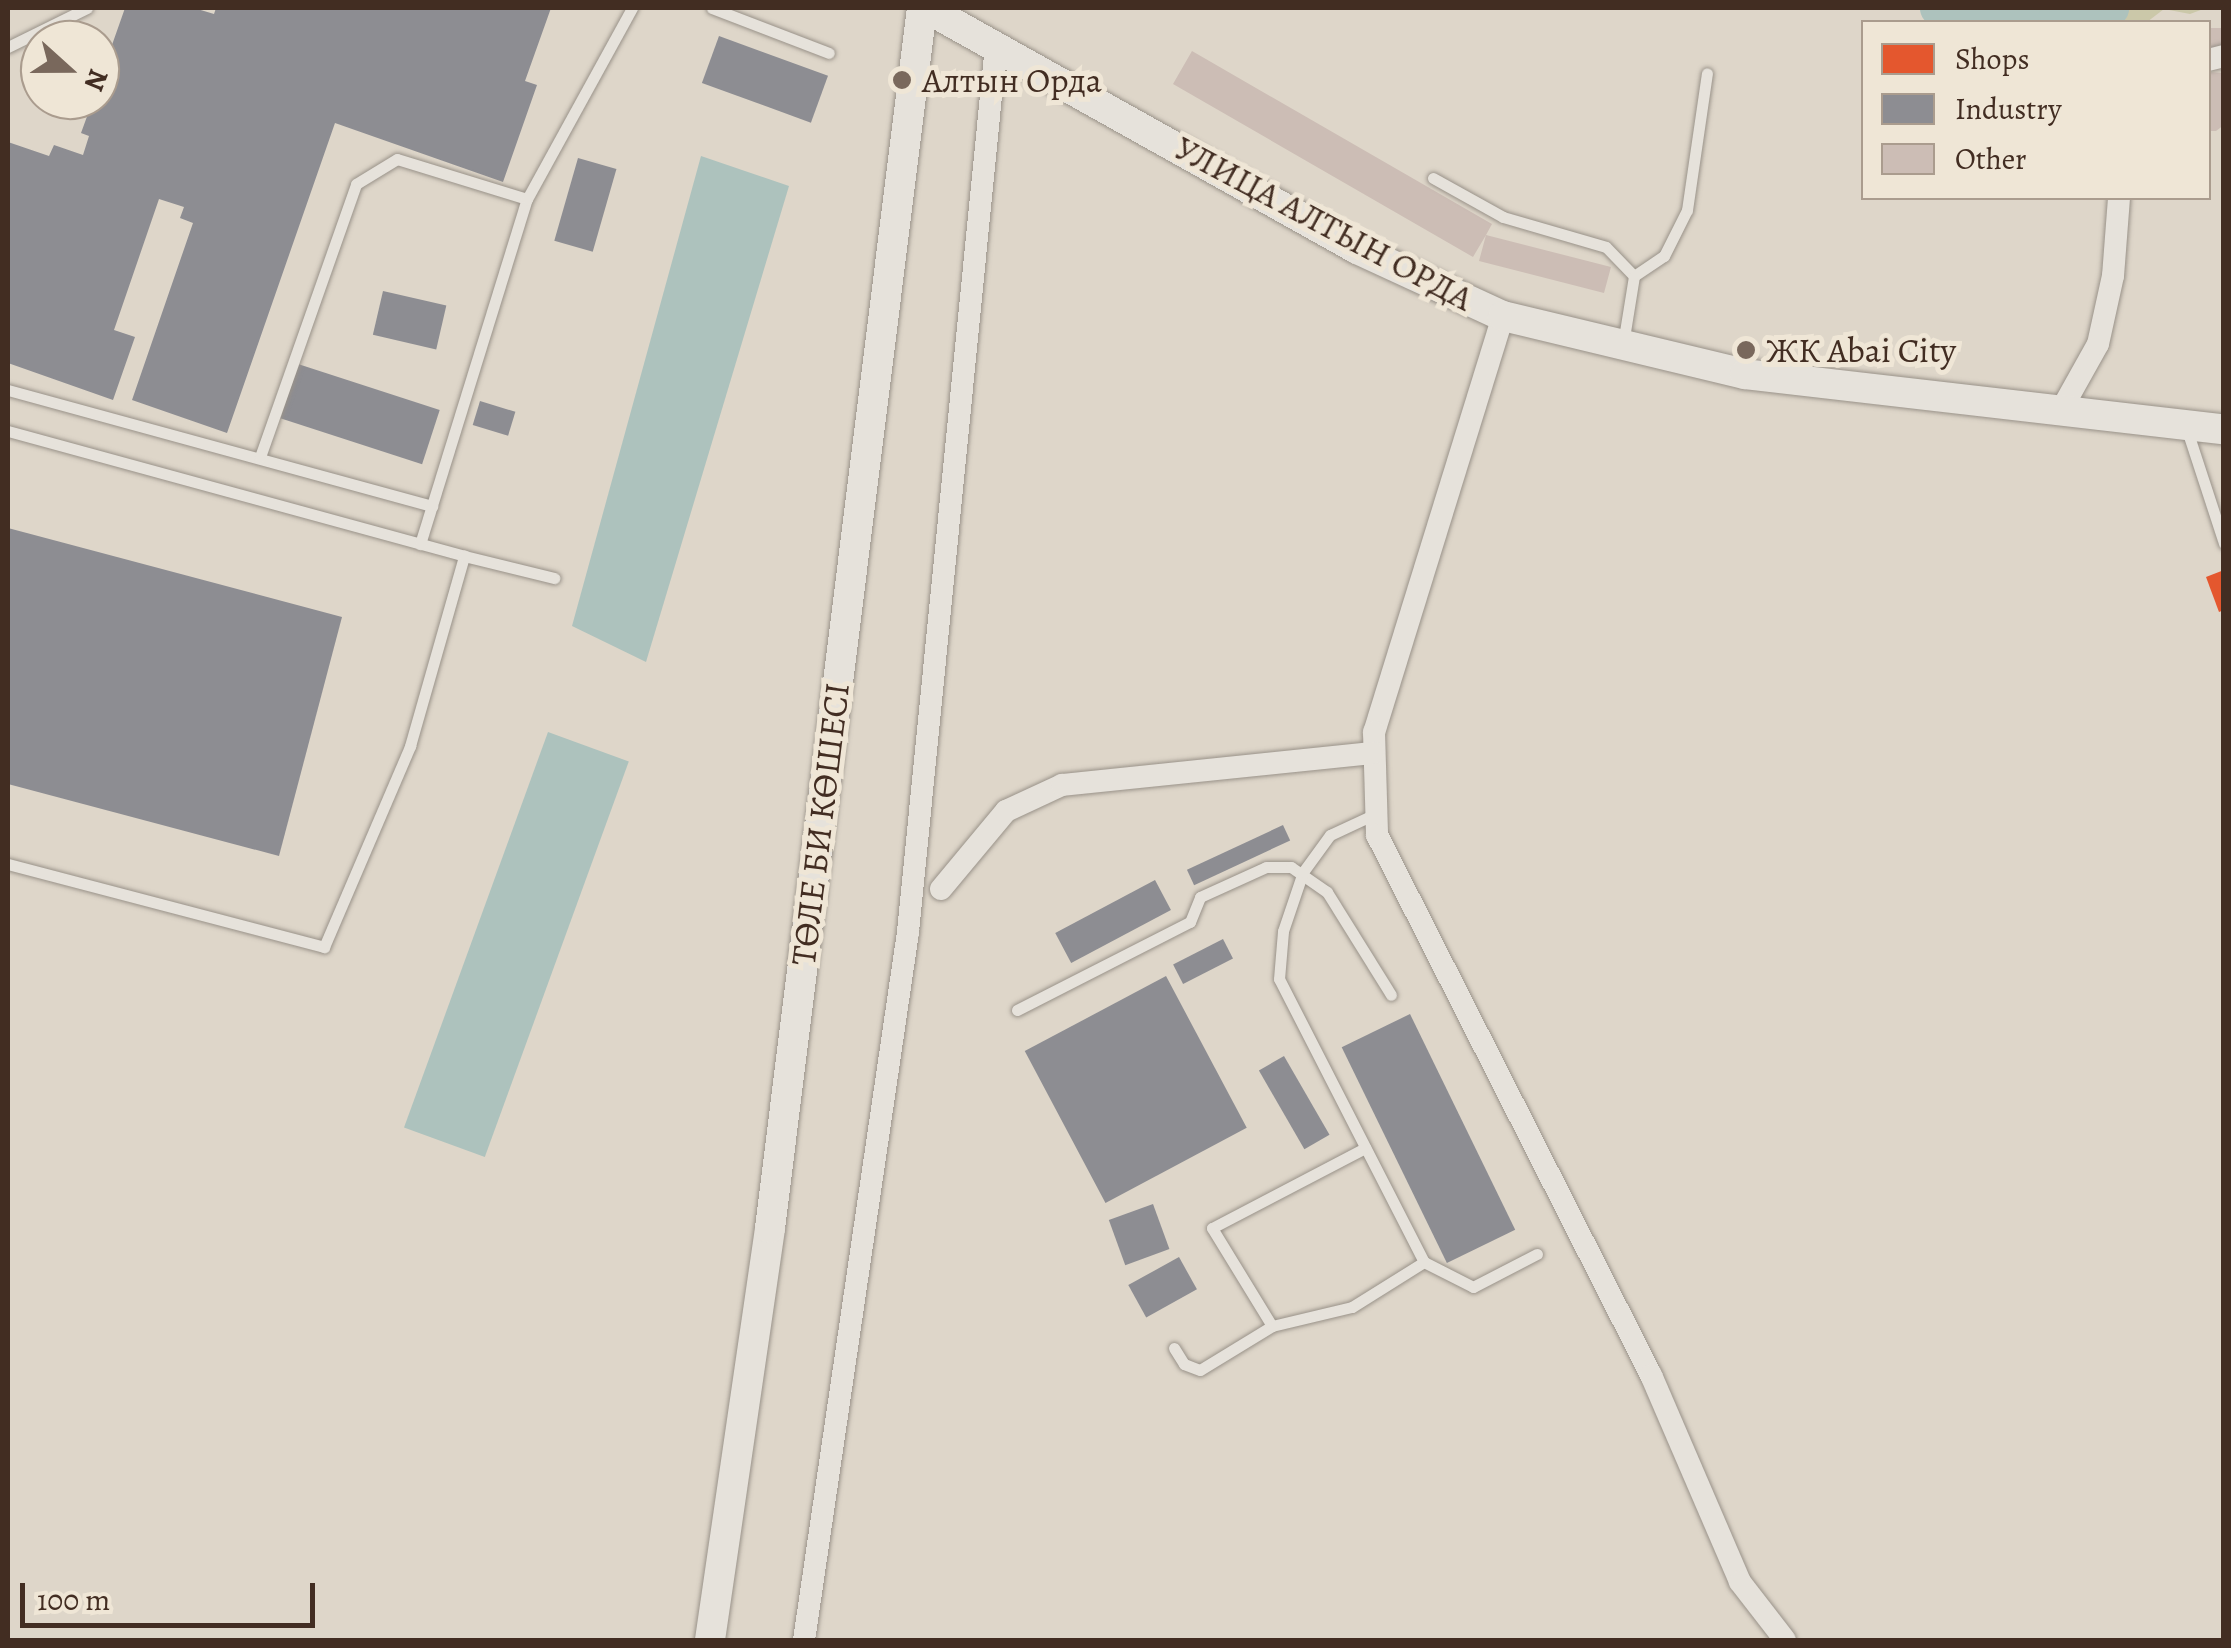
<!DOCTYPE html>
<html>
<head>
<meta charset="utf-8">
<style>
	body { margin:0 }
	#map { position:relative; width:2231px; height:1648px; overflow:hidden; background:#ded6c9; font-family:Alegreya,serif }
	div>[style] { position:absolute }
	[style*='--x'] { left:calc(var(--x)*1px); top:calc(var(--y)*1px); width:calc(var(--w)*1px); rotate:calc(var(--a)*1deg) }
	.green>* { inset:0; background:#cbc8a9 }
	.water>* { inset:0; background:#adc2bd; transform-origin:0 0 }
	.shops>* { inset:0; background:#e4572e }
	.industry>* { inset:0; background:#8d8d92; transform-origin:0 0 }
	.river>* { height:35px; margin:-17.5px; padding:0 17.5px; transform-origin:17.5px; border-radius:17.5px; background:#adc2bd }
	.building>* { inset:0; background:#ccbdb5; transform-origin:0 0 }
	.roads { filter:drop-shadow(0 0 2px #999289) drop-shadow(0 0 2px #999289) }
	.service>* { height:11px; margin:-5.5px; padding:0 5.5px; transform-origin:5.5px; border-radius:5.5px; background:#e6e2db }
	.minor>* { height:22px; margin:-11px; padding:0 11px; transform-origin:11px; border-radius:11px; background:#e6e2db }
	.secondary>* { height:30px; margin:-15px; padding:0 15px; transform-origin:15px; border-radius:15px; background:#e6e2db }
	.dots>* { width:28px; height:28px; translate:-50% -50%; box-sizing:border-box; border:5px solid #efe6d6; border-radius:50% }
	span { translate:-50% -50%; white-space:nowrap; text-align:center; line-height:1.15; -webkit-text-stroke:10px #efe6d6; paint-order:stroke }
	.poi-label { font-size:35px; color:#422d22 }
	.left { translate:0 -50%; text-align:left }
	.street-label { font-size:35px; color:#422d22 }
	.frame { position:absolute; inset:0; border:10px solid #422d22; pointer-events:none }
	.legend { position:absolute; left:1861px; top:20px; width:350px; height:180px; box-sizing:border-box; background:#efe6d6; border:2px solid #aa9c8e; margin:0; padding:12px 18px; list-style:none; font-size:30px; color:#422d22 }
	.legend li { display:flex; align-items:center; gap:20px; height:50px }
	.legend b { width:50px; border:2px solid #aa9c8e }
	.north { position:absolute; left:20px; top:20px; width:100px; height:100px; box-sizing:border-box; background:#efe6d6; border:2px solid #aa9c8e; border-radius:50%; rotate:111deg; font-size:28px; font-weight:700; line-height:40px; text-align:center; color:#422d22 }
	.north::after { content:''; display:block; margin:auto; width:35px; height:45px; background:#79685c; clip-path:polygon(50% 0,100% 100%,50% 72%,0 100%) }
	.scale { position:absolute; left:20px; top:1583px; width:295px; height:45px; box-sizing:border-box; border:5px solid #422d22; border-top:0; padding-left:12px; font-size:30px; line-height:35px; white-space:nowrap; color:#422d22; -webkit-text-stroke:8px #efe6d6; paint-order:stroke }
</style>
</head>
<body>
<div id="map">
	<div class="green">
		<div style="clip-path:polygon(2094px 8px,2206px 8px,2190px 14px,2164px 9px,2147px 22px,2100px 22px)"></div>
	</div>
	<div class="water">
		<div style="clip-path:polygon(701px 156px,789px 186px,646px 662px,572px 626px)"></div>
		<div style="left:548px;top:732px;width:86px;height:421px;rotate:20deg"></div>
	</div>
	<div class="shops">
		<div style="clip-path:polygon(2224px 570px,2224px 610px,2219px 612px,2206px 577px)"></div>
	</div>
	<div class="industry">
		<div style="clip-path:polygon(125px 8px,194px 8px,214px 14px,216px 8px,551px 8px,525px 81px,537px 85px,503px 182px,335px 123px,227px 433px,132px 400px,193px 223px,180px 218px,184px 207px,159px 199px,114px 330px,135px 337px,113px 400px,8px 363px,8px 142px,49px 156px,54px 145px,83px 155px,89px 136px,81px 133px,93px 100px,100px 100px,100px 79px)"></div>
		<div style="left:719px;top:36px;width:116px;height:50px;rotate:20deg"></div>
		<div style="left:578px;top:158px;width:40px;height:86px;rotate:16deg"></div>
		<div style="left:383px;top:291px;width:65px;height:45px;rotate:13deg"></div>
		<div style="left:298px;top:364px;width:149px;height:57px;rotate:18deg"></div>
		<div style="left:480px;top:401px;width:37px;height:25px;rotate:17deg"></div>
		<div style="clip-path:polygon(8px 528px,342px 617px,279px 856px,8px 784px)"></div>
		<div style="left:1283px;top:825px;width:17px;height:106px;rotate:65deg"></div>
		<div style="left:1155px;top:880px;width:34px;height:113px;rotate:62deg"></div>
		<div style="left:1223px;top:939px;width:22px;height:56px;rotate:63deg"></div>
		<div style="left:1166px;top:976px;width:172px;height:160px;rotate:62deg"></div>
		<div style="left:1410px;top:1014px;width:240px;height:76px;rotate:64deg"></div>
		<div style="left:1284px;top:1056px;width:91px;height:29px;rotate:60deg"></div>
		<div style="left:1153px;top:1204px;width:48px;height:47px;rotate:70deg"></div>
		<div style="left:1179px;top:1257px;width:37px;height:58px;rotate:61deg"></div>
	</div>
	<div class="river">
		<div style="--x:1937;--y:8;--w:118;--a:4.8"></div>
		<div style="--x:2055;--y:18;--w:57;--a:-10.1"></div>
	</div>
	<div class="building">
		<div style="left:2208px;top:28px;width:15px;height:23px"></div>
		<div style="clip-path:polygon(1192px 51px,1492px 224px,1486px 235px,1611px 267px,1604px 293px,1479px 261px,1486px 235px,1473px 257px,1173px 84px)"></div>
		<div style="clip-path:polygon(2208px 72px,2224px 73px,2224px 125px,2216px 131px,2208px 131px)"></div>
	</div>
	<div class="roads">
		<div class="service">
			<div style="--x:712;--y:8;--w:125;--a:21"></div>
			<div style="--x:8;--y:47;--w:88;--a:-26.3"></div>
			<div style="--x:1433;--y:178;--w:80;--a:29.1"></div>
			<div style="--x:1503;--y:217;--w:107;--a:16.2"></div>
			<div style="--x:1606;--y:247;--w:40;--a:46"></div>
			<div style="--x:1623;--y:344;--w:69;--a:-80.8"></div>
			<div style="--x:1634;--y:276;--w:36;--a:-34"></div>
			<div style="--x:1664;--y:256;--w:51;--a:-63.4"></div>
			<div style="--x:1687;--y:210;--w:138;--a:-81.7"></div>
			<div style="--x:8;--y:390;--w:440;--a:15.3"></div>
			<div style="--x:2187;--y:430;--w:119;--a:71.9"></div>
			<div style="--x:8;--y:431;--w:473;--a:15.3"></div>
			<div style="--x:260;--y:457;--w:289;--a:-70.6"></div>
			<div style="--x:356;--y:184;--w:48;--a:-31.4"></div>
			<div style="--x:397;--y:159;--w:136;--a:17.1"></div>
			<div style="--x:420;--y:544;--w:361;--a:-72.8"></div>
			<div style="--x:527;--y:199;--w:218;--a:-61.2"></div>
			<div style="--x:8;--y:864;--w:327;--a:14.7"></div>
			<div style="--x:324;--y:947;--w:219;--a:-66.8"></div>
			<div style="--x:410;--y:746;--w:198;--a:-74.1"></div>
			<div style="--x:464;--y:556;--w:93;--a:13.7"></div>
			<div style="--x:1017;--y:1010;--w:194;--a:-27"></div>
			<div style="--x:1190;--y:922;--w:27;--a:-68"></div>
			<div style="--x:1200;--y:897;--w:72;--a:-24.4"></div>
			<div style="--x:1266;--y:867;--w:25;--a:0"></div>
			<div style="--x:1291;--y:867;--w:44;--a:34.8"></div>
			<div style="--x:1327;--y:892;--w:121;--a:58.1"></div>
			<div style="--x:1424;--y:1262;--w:55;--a:27"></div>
			<div style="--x:1473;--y:1287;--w:72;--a:-27.3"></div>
			<div style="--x:1272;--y:1326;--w:115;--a:-121.5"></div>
			<div style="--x:1212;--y:1228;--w:173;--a:-27.6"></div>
			<div style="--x:1174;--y:1348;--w:19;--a:58"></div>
			<div style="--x:1184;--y:1364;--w:17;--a:21"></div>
			<div style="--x:1200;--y:1370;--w:84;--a:-31.4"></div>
			<div style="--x:1272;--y:1326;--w:82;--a:-13.4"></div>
			<div style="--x:1352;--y:1307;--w:85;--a:-32"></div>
			<div style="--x:1424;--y:1262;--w:318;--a:-117.1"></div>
			<div style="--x:1279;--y:979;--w:48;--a:-85.2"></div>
			<div style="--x:1283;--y:931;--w:62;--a:-71.3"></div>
			<div style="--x:1303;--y:872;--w:46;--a:-53.9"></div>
			<div style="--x:1330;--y:835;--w:50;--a:-25"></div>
		</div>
		<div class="minor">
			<div style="--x:2208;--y:60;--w:16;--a:-14"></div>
			<div style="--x:1503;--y:316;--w:436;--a:107.2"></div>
			<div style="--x:1374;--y:732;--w:103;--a:88.3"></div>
			<div style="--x:1377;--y:835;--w:606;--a:63.1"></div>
			<div style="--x:1651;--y:1375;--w:225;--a:66.7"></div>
			<div style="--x:1740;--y:1582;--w:73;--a:52.2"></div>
			<div style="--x:2060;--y:412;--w:78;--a:-60.8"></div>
			<div style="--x:2098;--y:344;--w:70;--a:-77.6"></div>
			<div style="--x:2113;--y:276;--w:78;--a:-85.6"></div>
			<div style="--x:941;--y:889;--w:102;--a:-50.2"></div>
			<div style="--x:1006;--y:811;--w:62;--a:-24.9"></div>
			<div style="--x:1062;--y:785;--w:313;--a:-5.9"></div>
			<div style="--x:804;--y:1640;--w:716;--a:-81.64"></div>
			<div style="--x:908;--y:932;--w:890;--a:-84.33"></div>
		</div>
		<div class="secondary">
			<div style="--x:926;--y:8;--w:494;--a:29.2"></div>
			<div style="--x:1357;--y:249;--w:161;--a:24.7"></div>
			<div style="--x:1503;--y:316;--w:249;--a:13.5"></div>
			<div style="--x:1745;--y:374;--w:482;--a:6.6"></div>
			<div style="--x:710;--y:1640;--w:416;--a:-81.7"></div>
			<div style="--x:770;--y:1228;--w:1229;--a:-82.9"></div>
		</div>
	</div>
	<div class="dots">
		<div style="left:902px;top:80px;background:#79685c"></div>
		<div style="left:1746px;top:350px;background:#79685c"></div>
	</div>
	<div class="poi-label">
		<span class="left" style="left:922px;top:80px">Алтын Орда</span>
		<span class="left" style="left:1766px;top:350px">ЖК Abai City</span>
	</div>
	<div class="street-label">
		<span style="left:1324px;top:223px;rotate:28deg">УЛИЦА АЛТЫН ОРДА</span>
		<span style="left:820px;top:824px;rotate:-83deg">ТӨЛЕ БИ КӨШЕСІ</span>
	</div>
	<div class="frame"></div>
	<ul class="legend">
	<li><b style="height:28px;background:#e4572e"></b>Shops</li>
	<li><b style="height:28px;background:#8d8d92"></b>Industry</li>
	<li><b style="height:28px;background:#ccbdb5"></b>Other</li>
	</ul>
	<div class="north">N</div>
	<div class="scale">100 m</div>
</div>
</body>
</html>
